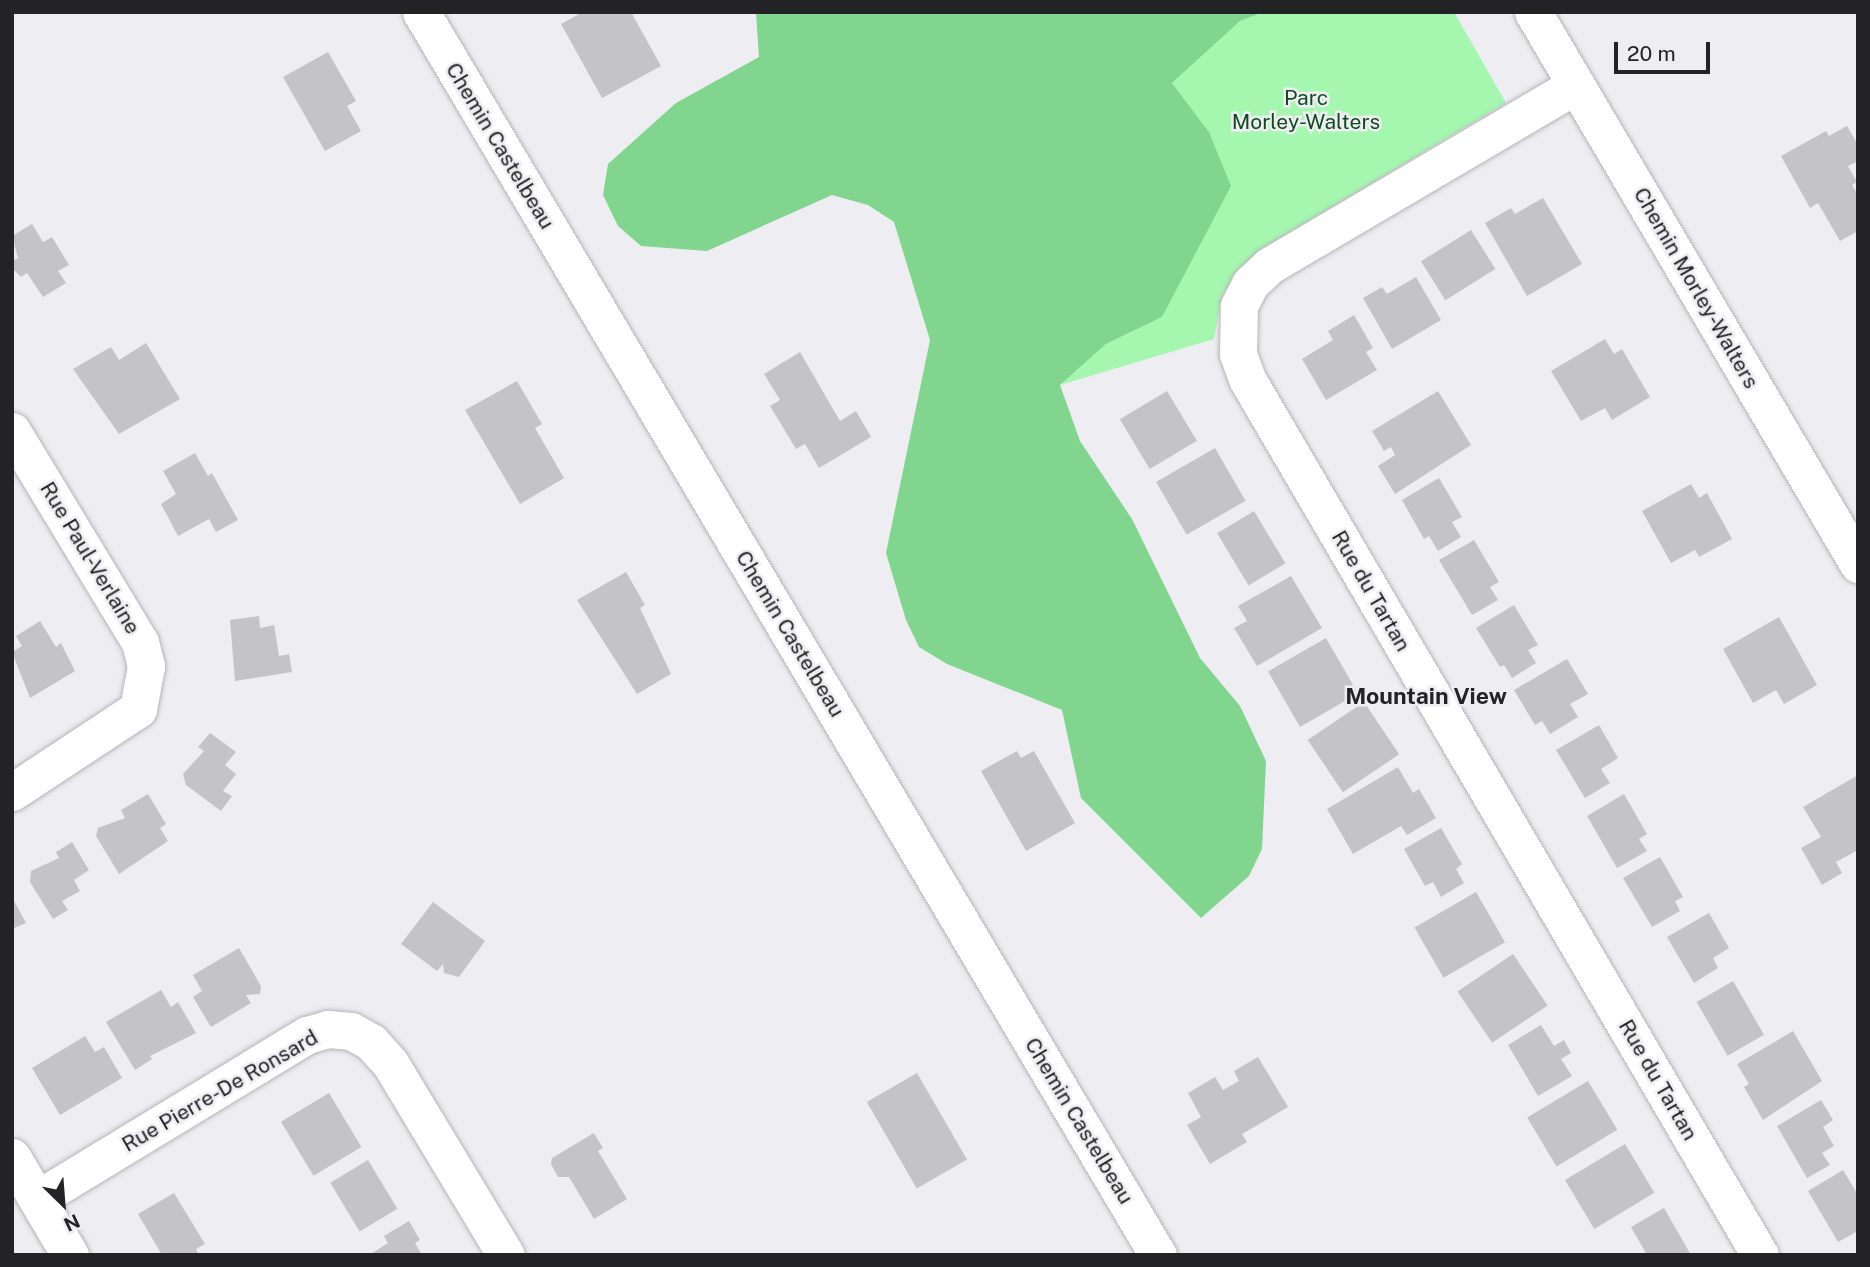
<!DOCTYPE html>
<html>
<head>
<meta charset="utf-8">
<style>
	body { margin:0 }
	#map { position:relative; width:1870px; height:1267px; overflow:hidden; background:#eeedf2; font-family:"Public Sans",sans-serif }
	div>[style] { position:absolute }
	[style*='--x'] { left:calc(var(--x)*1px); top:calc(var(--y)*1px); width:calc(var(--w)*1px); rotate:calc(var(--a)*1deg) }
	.green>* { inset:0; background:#a5f7b0 }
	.forest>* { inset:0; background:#81d58e }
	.building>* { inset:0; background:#c4c4c8; transform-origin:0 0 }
	.roads { filter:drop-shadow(0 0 2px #b6b5ba) drop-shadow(0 0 2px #b6b5ba) }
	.minor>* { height:37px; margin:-18.5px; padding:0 18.5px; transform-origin:18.5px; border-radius:18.5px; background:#fff }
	span { translate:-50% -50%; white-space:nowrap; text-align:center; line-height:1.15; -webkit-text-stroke:5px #eeedf2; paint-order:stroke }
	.park-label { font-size:21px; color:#0f4b1f }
	.street-label { font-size:21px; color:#232224 }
	.neighbourhood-label { font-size:23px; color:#232224; font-weight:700 }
	.frame { position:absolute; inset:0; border:14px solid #232224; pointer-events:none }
	.north { position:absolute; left:28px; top:1169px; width:70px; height:70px; -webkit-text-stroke:5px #eeedf2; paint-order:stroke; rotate:155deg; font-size:19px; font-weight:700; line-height:28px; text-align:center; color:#232224 }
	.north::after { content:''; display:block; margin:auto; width:24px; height:32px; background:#232224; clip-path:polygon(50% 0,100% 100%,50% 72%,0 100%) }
	.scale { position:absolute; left:1614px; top:42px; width:96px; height:32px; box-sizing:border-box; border:4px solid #232224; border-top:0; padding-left:9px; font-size:21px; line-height:24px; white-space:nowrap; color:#232224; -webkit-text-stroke:5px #eeedf2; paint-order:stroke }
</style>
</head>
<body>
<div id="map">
	<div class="green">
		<div style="clip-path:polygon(1264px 12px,1454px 12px,1506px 103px,1262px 249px,1223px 293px,1214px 339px,1060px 385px,1106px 344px,1162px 317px,1209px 132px,1172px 83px,1240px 21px)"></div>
	</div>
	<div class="forest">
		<div style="clip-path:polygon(756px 12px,1264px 12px,1240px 21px,1172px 83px,1209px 132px,1231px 186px,1162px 317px,1106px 344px,1060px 385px,1080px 441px,1132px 519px,1200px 658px,1240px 706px,1266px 761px,1262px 849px,1249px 876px,1201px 918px,1081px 798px,1062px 710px,947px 664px,919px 647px,906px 620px,886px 553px,930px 340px,894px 222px,868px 205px,832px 195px,707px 251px,641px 246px,618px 226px,603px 195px,608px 164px,676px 103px,759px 57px)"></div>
	</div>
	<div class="building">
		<div style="clip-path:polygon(583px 12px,631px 12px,661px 66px,602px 98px,561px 24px)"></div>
		<div style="clip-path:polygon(328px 52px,356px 101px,347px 106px,361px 131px,325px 151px,283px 77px)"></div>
		<div style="clip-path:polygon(1847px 126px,1858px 145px,1858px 161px,1848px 166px,1857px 182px,1852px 185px,1858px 195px,1858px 231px,1840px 241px,1818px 203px,1810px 208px,1781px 156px,1826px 131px,1829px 136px)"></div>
		<div style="clip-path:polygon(1543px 198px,1582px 264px,1527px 296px,1485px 223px,1511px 208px,1515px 214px)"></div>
		<div style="clip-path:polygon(32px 224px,43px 242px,52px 237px,69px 265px,58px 271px,66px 283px,43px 297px,27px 273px,21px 277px,13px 269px,12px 261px,18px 258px,12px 236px)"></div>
		<div style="left:1471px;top:230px;width:46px;height:59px;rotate:58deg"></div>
		<div style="clip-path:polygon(1416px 277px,1441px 320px,1392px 349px,1363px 298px,1382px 287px,1387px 294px)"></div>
		<div style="clip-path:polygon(1354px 315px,1373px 348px,1366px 352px,1377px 370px,1326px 400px,1302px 359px,1333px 340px,1328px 331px)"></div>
		<div style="clip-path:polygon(1605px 339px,1614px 354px,1622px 349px,1650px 397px,1612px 420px,1605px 408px,1581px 421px,1551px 371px)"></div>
		<div style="clip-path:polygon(146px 343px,180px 399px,119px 434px,73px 369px,111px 347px,119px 360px)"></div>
		<div style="clip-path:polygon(800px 352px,840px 421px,856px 411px,871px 437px,819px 468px,805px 444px,796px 449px,770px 406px,780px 400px,764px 374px)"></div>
		<div style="clip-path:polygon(517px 381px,542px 424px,535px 428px,564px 478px,520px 504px,465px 410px)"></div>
		<div style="left:1167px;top:391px;width:58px;height:55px;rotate:59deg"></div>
		<div style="clip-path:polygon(1438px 391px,1471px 445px,1395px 494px,1378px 466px,1395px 455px,1391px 447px,1384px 451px,1372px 431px)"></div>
		<div style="left:1215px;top:448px;width:61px;height:68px;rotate:60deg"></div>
		<div style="clip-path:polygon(195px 453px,208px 476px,212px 473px,238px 520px,216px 532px,209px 519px,178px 536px,161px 504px,176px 494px,163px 471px)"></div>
		<div style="clip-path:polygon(1439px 478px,1462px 517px,1452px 522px,1461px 537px,1438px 551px,1429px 536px,1424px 539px,1402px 500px)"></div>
		<div style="clip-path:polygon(1691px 484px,1699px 498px,1707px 493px,1732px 539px,1699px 557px,1695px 550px,1671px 563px,1642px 511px)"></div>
		<div style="left:1254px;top:511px;width:61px;height:43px;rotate:59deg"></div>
		<div style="clip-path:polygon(1474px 540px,1499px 582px,1490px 587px,1498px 600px,1472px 615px,1439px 560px)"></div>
		<div style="clip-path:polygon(626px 572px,645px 605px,640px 608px,671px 674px,637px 694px,577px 600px)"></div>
		<div style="clip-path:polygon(1291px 576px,1322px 628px,1257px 666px,1234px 628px,1247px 621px,1238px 606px)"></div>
		<div style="clip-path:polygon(1514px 605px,1538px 645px,1528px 650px,1536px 663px,1512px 678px,1504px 665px,1500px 667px,1476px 628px)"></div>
		<div style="clip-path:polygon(259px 616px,260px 628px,274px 625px,279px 656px,289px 654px,292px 672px,235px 681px,230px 620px)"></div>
		<div style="clip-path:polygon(1779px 617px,1817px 685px,1784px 704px,1776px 690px,1753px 703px,1723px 649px)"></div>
		<div style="clip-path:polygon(40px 621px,56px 647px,61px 643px,75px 671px,30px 698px,12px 652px,22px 646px,16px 636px)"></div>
		<div style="left:1326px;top:638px;width:64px;height:67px;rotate:60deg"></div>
		<div style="clip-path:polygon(1567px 659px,1588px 694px,1570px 704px,1578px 717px,1550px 734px,1542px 721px,1535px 725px,1514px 690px)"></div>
		<div style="left:1364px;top:702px;width:63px;height:68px;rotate:56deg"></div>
		<div style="clip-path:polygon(1599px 725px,1618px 758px,1601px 769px,1610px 783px,1585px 798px,1556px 750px)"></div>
		<div style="clip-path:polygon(210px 733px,236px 752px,225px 765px,236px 774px,223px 791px,232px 796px,221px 811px,186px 785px,183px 774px,204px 751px,198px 747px)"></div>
		<div style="clip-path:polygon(1017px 751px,1021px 758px,1034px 751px,1075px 823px,1026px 851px,981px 771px)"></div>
		<div style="clip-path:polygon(1398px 767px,1413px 793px,1419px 789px,1436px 818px,1407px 835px,1401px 826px,1353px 854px,1327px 809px)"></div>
		<div style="clip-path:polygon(1858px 775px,1858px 850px,1836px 862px,1842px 873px,1822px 885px,1801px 848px,1821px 837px,1803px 807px)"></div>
		<div style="clip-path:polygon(148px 794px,166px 824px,160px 828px,168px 841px,119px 874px,96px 836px,98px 828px,125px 818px,121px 810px)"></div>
		<div style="clip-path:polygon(1624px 794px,1647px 834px,1639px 839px,1647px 851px,1617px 868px,1587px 816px)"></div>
		<div style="clip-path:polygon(1441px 828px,1462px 864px,1456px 869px,1464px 883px,1441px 897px,1433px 882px,1425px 886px,1404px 849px)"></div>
		<div style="clip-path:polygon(72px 842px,89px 870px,74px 880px,80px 891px,62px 901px,68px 910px,53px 919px,30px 882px,31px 871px,59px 858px,56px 852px)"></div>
		<div style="clip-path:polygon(1660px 857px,1683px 897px,1675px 901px,1680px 911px,1652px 927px,1623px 878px)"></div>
		<div style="left:1476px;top:892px;width:58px;height:71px;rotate:60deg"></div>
		<div style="clip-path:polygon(12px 897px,26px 923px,12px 929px)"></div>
		<div style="clip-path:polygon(433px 902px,485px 941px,459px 977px,444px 973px,443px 964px,437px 971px,401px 944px)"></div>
		<div style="clip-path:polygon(1709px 913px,1729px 948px,1713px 958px,1718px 968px,1694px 983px,1667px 937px)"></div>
		<div style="clip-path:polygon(239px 948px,261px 986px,260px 994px,246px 995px,251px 1003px,211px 1027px,193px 997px,202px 991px,193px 975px)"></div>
		<div style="left:1513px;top:954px;width:62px;height:67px;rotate:56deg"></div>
		<div style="left:1733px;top:981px;width:62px;height:42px;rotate:60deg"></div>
		<div style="clip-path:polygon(161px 990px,171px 1007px,178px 1002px,196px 1033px,150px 1056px,152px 1059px,135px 1070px,106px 1022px)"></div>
		<div style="clip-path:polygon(1541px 1025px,1554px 1046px,1564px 1040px,1571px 1053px,1561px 1059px,1572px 1076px,1538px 1096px,1508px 1045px)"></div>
		<div style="clip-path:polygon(1793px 1031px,1822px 1081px,1763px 1120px,1744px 1087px,1749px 1084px,1737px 1064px)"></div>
		<div style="clip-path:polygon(85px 1036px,95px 1052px,104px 1047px,122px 1078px,60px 1115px,32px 1068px)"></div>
		<div style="clip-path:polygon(1258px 1057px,1288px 1107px,1242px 1134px,1247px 1142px,1210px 1164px,1187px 1125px,1201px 1117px,1188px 1093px,1215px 1077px,1223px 1090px,1239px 1081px,1234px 1071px)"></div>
		<div style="left:917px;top:1073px;width:100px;height:58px;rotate:60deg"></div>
		<div style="left:1588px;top:1081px;width:57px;height:71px;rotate:59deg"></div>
		<div style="left:329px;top:1093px;width:63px;height:56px;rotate:59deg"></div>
		<div style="clip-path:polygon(1821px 1100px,1833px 1120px,1823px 1127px,1834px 1146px,1822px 1153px,1830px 1165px,1807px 1178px,1777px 1126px)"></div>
		<div style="clip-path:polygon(594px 1133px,603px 1148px,598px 1151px,627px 1199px,594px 1219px,569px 1177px,558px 1177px,551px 1164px,552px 1158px)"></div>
		<div style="left:1625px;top:1144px;width:57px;height:70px;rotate:59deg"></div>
		<div style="left:368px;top:1160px;width:57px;height:44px;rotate:59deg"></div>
		<div style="clip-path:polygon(1843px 1170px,1858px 1195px,1858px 1231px,1838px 1242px,1808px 1191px)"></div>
		<div style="clip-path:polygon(174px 1193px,205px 1244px,196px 1249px,199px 1255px,162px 1255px,138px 1214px)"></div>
		<div style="clip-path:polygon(1664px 1208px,1691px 1255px,1647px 1255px,1631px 1227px)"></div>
		<div style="clip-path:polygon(409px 1221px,420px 1240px,415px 1243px,422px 1255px,369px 1255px,388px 1243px,384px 1236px)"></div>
	</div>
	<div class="roads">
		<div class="minor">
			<div style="--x:421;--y:12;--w:1445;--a:59.34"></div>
			<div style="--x:1533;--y:12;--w:641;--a:59.51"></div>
			<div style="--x:1576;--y:85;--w:356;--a:149.5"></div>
			<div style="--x:1269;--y:266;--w:26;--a:137"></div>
			<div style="--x:1250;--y:284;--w:25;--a:117"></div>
			<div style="--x:1239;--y:306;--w:48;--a:91.2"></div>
			<div style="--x:1238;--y:354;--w:27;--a:70"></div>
			<div style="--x:1247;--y:379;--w:1015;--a:59.65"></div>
			<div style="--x:12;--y:431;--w:247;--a:58.8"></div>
			<div style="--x:140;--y:642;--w:25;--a:76"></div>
			<div style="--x:146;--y:666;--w:44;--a:100.5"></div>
			<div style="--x:138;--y:709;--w:151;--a:146.6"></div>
			<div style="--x:12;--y:1157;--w:114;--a:59.4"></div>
			<div style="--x:37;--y:1199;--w:316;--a:-31.3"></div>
			<div style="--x:307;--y:1035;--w:22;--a:-16"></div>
			<div style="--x:328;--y:1029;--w:23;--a:5"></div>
			<div style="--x:351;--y:1031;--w:23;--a:29"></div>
			<div style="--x:371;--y:1042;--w:28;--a:48"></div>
			<div style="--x:390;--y:1063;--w:224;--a:58.9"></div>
		</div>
	</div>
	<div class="park-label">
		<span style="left:1306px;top:110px">Parc<br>Morley-Walters</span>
	</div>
	<div class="street-label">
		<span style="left:500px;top:146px;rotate:59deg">Chemin Castelbeau</span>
		<span style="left:1696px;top:288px;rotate:60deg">Chemin Morley-Walters</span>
		<span style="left:90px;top:558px;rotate:59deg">Rue Paul-Verlaine</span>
		<span style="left:1371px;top:591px;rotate:60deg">Rue du Tartan</span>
		<span style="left:790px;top:634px;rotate:59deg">Chemin Castelbeau</span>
		<span style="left:1658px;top:1080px;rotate:60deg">Rue du Tartan</span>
		<span style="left:220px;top:1091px;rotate:-30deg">Rue Pierre-De Ronsard</span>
		<span style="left:1079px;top:1121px;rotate:59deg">Chemin Castelbeau</span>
	</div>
	<div class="neighbourhood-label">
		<span style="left:1426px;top:696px">Mountain View</span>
	</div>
	<div class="frame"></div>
	<div class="north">N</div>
	<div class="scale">20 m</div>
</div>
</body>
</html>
